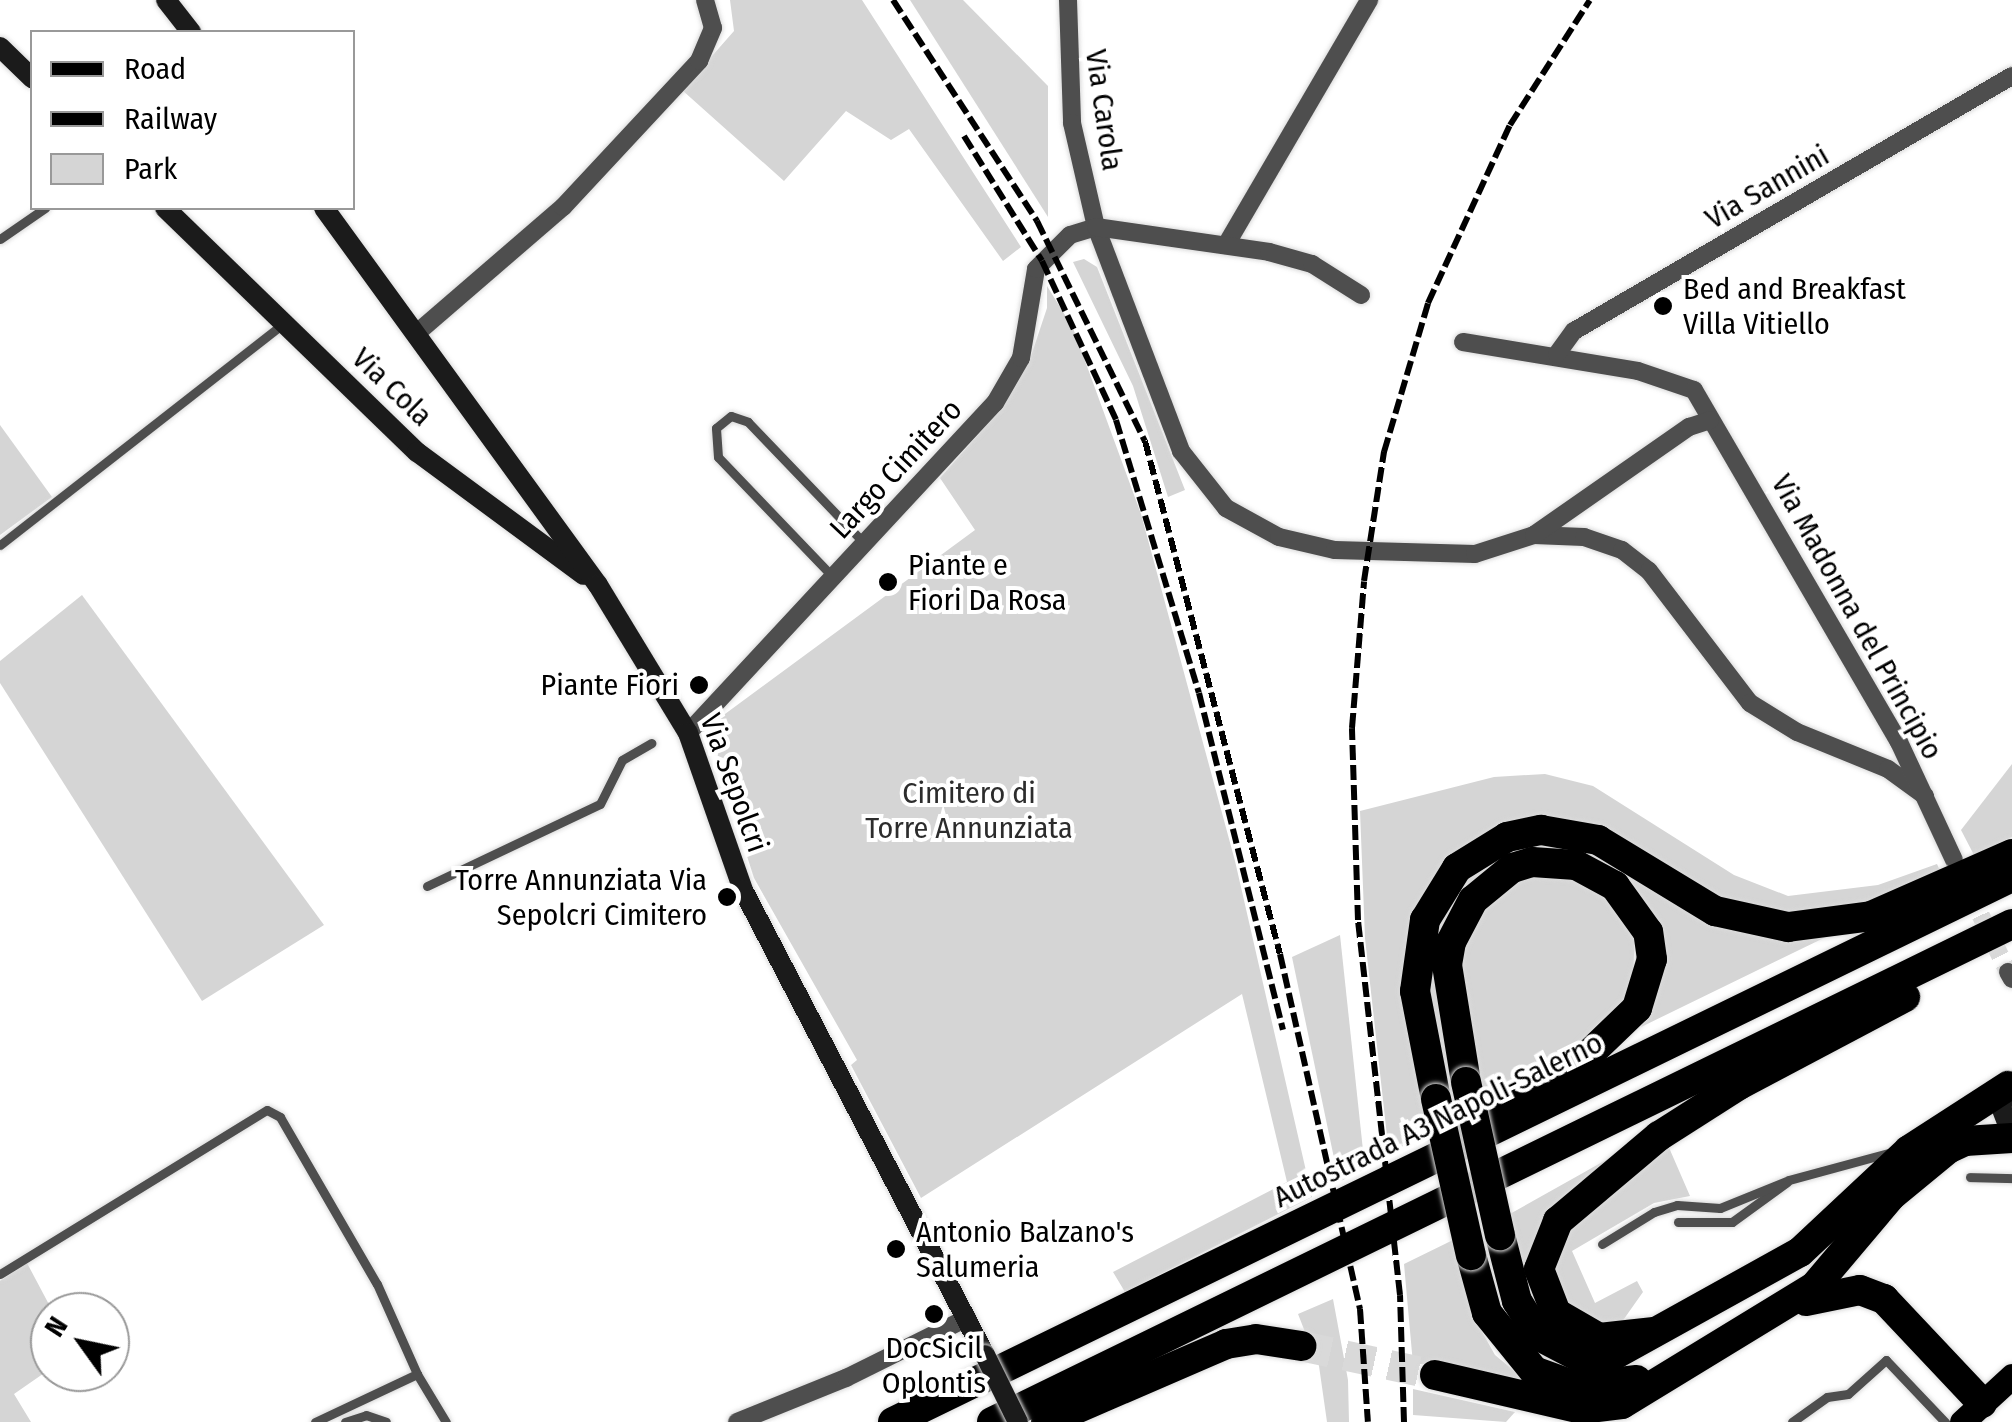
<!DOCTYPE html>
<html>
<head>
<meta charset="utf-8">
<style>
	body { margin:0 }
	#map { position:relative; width:2012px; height:1422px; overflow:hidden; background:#fff; font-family:"Fira Sans Condensed",sans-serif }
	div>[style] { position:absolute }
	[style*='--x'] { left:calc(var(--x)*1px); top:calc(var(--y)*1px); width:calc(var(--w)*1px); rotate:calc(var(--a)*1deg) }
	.green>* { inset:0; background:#d5d5d5 }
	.street-tunnel>* { height:18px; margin-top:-9px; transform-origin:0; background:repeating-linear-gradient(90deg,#d9d9d9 0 18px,transparent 0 27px) }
	.highway-tunnel>* { height:30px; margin-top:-15px; transform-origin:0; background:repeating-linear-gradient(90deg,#d9d9d9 0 30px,transparent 0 45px) }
	.roads { filter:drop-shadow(0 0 2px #dbdbdb) drop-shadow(0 0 2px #dbdbdb) }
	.lane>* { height:9px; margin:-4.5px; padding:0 4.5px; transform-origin:4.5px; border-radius:4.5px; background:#4e4e4e }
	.street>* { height:18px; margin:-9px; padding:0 9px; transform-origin:9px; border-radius:9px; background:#4e4e4e }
	.secondary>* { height:20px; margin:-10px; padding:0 10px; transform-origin:10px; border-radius:10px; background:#1b1b1b }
	.primary>* { height:25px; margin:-12.5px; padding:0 12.5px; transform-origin:12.5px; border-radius:12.5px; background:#000 }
	.highway>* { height:30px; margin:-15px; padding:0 15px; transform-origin:15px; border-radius:15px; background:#000 }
	.rail>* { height:6px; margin-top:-3px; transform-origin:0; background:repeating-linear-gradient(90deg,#000 0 15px,transparent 0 20px) }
	.bridges { filter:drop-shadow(0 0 2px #dbdbdb) drop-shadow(0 0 2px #dbdbdb) }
	.secondary-bridge>* { height:20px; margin:-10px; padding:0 10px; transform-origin:10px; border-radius:10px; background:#1b1b1b }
	.highway-bridge>* { height:30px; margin:-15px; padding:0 15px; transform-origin:15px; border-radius:15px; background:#000 }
	.dots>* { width:28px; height:28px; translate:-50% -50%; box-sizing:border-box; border:5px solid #fff; border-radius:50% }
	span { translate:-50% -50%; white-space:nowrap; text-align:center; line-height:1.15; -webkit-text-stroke:8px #fff; paint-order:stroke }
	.street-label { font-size:30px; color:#000 }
	.poi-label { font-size:30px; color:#000 }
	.left { translate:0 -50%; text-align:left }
	.right { translate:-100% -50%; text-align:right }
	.park-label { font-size:30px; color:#2c2c2c }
	.legend { position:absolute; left:30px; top:30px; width:325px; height:180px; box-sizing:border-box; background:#fff; border:2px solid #999; margin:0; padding:12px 18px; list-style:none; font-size:30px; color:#000 }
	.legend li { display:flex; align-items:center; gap:20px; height:50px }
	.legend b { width:50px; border:2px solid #999 }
	.north { position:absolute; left:30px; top:1292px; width:100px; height:100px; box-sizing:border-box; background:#fff; border:2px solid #999; border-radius:50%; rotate:303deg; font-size:28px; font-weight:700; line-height:40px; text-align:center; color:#000 }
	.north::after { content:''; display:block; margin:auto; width:35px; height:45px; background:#000; clip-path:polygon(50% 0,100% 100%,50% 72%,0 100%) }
</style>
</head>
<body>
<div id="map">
	<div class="green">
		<div style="clip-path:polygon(730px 0,862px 0,1021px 247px,1003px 261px,909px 129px,891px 140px,846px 111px,784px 181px,682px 90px,734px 31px)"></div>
		<div style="clip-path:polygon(910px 0,963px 0,1048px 86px,1048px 217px)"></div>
		<div style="clip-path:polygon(1084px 259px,1097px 267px,1185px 490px,1168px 497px,1133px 386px,1073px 262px)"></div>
		<div style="clip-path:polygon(1047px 286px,1073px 328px,1141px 514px,1235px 861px,1312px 1197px,1125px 1292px,1113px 1272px,1287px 1182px,1242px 994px,921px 1198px,851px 1065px,857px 1060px,754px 878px,706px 728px,975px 530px,940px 478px,999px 411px,1030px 359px,1047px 308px)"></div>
		<div style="clip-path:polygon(0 425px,52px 497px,0 535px)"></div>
		<div style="clip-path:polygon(82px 595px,324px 925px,202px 1001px,0 683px,0 661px)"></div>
		<div style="clip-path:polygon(2012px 764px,2012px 837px,1974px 855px,1961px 830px)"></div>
		<div style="clip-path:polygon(1545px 774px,1593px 786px,1734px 875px,1788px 896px,1878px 885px,1937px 864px,1941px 873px,1863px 905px,1795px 916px,1736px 906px,1579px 821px,1439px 869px,1409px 924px,1405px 953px,1432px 1130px,1389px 1154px,1365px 938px,1360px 811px,1494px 777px)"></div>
		<div style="clip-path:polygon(1534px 843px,1581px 845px,1686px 911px,1830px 935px,1641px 1027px,1661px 976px,1581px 855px,1452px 908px,1461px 1108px,1454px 1119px,1427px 991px,1430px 949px,1449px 894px,1489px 857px)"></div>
		<div style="clip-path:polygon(1547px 871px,1600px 886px,1635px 928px,1633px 981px,1620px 1009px,1579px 1049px,1483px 1101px,1460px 951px,1481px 907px,1499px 888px)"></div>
		<div style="clip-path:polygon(1340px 935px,1365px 1169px,1339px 1182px,1292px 957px)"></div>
		<div style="clip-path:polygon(1667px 1143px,1690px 1196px,1654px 1203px,1572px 1251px,1595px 1303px,1637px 1281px,1643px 1292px,1619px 1326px,1590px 1330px,1553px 1288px,1556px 1247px,1568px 1227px)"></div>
		<div style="clip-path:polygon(1631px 1146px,1530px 1258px,1528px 1286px,1508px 1215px)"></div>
		<div style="clip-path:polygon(1453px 1240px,1481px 1330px,1495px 1355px,1536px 1389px,1438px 1364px,1413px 1364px,1404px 1264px)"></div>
		<div style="clip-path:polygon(27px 1263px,53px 1312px,50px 1369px,14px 1394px,31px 1422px,0 1422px,0 1281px)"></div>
		<div style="clip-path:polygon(1333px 1299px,1348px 1380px,1349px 1422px,1327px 1422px,1318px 1359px,1302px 1358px,1307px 1337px,1298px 1314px)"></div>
		<div style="clip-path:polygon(1413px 1389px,1515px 1412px,1506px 1422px,1413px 1415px)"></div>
	</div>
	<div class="street-tunnel">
		<div style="--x:1969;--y:891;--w:90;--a:64.3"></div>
	</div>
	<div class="highway-tunnel">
		<div style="--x:1301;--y:1346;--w:137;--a:12.2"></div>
	</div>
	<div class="roads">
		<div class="lane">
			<div style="--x:0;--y:239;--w:55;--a:-34.6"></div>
			<div style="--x:0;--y:545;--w:358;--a:-38"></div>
			<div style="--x:833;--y:577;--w:166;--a:-133.8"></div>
			<div style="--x:718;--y:457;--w:29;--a:-94"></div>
			<div style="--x:716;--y:428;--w:19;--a:-39"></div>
			<div style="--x:731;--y:416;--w:18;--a:19"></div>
			<div style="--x:748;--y:422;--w:168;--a:46.2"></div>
			<div style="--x:427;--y:886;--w:191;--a:-25.4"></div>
			<div style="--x:600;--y:804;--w:49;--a:-63.4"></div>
			<div style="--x:622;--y:760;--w:34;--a:-30"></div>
			<div style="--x:1970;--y:1177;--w:42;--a:1.4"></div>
			<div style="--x:1678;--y:1222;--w:54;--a:0"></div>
			<div style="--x:1732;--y:1222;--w:68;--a:-36"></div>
			<div style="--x:1602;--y:1244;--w:61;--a:-31.6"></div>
			<div style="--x:1654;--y:1212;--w:24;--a:-17"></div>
			<div style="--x:1677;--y:1205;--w:43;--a:4"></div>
			<div style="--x:1720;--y:1208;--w:74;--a:-22.1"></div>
			<div style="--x:1789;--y:1180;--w:107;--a:-15.2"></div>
			<div style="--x:0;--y:1274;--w:313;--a:-31.6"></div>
			<div style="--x:267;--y:1110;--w:15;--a:28"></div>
			<div style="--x:280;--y:1117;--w:193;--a:59.9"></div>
			<div style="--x:377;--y:1284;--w:98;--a:66"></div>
			<div style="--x:315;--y:1422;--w:113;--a:-25.2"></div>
			<div style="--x:417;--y:1374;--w:56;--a:58.9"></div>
			<div style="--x:345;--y:1422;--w:22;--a:-18"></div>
			<div style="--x:366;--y:1415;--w:21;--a:19"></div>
			<div style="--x:1792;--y:1422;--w:43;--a:-35.5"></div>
			<div style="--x:1827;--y:1397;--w:21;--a:-8"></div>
			<div style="--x:1848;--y:1394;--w:51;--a:-41.8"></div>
			<div style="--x:1886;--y:1360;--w:86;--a:46.4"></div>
		</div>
		<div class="street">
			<div style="--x:1068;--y:0;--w:123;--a:88.1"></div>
			<div style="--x:1072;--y:123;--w:107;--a:77"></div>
			<div style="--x:1096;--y:227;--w:240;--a:69.2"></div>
			<div style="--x:1181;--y:451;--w:73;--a:51.7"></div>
			<div style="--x:1226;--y:508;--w:60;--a:28.7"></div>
			<div style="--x:1279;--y:537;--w:57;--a:13.1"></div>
			<div style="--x:1335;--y:550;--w:140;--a:1.6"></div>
			<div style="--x:1475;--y:554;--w:62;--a:-17.9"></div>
			<div style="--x:1534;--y:535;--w:50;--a:2.3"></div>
			<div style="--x:1584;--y:537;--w:40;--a:18.9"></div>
			<div style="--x:1622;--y:550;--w:34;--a:38"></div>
			<div style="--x:1649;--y:571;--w:166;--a:52.6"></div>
			<div style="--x:1750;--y:703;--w:55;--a:31.7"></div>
			<div style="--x:1797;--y:732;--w:98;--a:22.1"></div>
			<div style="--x:1888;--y:769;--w:46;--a:36.1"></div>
			<div style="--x:1226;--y:245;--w:284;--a:-59.7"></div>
			<div style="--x:418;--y:332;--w:191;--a:-40.8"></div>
			<div style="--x:563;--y:207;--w:200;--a:-47"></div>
			<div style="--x:699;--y:61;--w:36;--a:-67"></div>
			<div style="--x:713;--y:28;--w:29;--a:-106"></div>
			<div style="--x:1463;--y:342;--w:177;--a:9.4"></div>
			<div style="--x:1638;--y:371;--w:59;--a:18.7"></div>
			<div style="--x:1694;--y:390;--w:407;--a:59.8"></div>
			<div style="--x:1899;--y:742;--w:130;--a:65"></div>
			<div style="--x:1557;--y:354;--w:29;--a:-54"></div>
			<div style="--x:1574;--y:331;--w:507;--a:-30.21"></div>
			<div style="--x:1534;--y:535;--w:189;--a:-34.9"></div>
			<div style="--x:1689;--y:427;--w:22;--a:-18"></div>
			<div style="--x:688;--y:733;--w:451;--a:-47.1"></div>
			<div style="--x:995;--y:403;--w:52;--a:-60"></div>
			<div style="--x:1021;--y:358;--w:90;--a:-80.4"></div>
			<div style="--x:1036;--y:269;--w:48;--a:-45"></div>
			<div style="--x:1070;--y:235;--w:27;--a:-17"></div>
			<div style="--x:1096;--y:227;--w:175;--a:8.2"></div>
			<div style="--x:1269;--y:252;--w:45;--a:15.6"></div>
			<div style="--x:1312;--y:264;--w:58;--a:32.3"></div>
			<div style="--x:2008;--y:972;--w:8;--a:60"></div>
			<div style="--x:737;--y:1422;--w:118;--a:-22"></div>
			<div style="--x:846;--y:1378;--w:135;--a:-26.4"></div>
		</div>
		<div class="secondary">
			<div style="--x:166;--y:0;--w:41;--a:52"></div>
			<div style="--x:0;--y:47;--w:45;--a:44.1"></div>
			<div style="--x:165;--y:208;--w:351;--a:44.1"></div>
			<div style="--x:417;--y:452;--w:207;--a:36.4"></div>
			<div style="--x:324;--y:208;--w:466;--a:54"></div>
			<div style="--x:598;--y:585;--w:173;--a:58.7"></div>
			<div style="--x:688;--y:733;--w:166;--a:70.7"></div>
			<div style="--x:743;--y:890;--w:524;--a:62.51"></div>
			<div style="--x:2008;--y:1086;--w:22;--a:108"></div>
			<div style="--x:2001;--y:1107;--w:30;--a:69"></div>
		</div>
		<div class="primary">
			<div style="--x:1962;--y:1422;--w:68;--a:-42.6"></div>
		</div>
		<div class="highway">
			<div style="--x:1436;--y:1099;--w:110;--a:-101"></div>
			<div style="--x:1415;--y:991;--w:72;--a:-82"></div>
			<div style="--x:1425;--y:920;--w:61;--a:-58.4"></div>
			<div style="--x:1457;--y:868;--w:59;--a:-31.8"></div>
			<div style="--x:1507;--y:837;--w:35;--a:-12"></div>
			<div style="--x:1541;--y:830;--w:58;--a:10"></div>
			<div style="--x:1598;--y:840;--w:137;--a:31.3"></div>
			<div style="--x:1715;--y:911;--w:75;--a:12.4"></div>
			<div style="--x:1788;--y:927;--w:84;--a:-7.5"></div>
			<div style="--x:1871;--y:916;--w:154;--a:-23.7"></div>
			<div style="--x:1465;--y:1124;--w:134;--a:-28.5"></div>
			<div style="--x:1583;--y:1060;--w:75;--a:-43.9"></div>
			<div style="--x:1637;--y:1008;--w:51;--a:-73"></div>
			<div style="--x:1652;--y:959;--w:27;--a:-98"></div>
			<div style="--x:1648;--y:932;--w:57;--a:-125.7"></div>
			<div style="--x:1615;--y:886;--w:44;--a:-151.7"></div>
			<div style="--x:1576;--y:865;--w:44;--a:-176.1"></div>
			<div style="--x:1532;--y:862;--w:21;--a:163"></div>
			<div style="--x:1512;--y:868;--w:50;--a:140.6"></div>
			<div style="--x:1473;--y:900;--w:47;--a:117.6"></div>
			<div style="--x:1451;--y:942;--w:23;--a:100"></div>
			<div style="--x:1447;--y:965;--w:119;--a:80.8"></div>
			<div style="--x:1500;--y:1235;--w:68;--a:75.6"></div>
			<div style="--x:1517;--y:1301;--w:41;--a:57.8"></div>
			<div style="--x:1539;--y:1336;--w:47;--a:27.6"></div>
			<div style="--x:1581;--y:1358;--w:35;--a:-7"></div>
			<div style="--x:1616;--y:1354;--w:210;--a:-29"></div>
			<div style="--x:1800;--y:1252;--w:149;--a:-43.1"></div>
			<div style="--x:1909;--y:1150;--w:118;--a:-32.9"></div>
			<div style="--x:1471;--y:1255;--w:60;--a:74.6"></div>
			<div style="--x:1487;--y:1313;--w:75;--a:51"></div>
			<div style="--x:1534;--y:1371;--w:47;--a:20"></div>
			<div style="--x:1578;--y:1387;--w:59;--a:-6.8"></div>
			<div style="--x:1806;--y:1301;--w:55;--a:-11.5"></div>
			<div style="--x:1860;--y:1290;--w:26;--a:21"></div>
			<div style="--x:1884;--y:1299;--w:143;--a:46.7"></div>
			<div style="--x:1654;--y:1332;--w:55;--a:173.8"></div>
			<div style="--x:1599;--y:1338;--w:50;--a:-149.8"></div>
			<div style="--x:1556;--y:1313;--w:47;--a:-111.1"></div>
			<div style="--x:1539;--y:1269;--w:52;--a:-68.4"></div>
			<div style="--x:1558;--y:1221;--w:132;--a:-40.1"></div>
			<div style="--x:1659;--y:1136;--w:95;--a:-32.5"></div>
			<div style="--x:1739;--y:1085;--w:188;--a:-27.9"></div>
			<div style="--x:1435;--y:1375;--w:150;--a:13.1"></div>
			<div style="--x:1581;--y:1409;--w:41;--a:-7"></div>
			<div style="--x:1622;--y:1404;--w:226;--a:-31.4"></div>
			<div style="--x:1815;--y:1286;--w:118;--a:-49.8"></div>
			<div style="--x:1891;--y:1196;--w:74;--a:-39.5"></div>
			<div style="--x:1948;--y:1149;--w:19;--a:-25"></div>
			<div style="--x:1965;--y:1141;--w:47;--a:-3.7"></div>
			<div style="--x:893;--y:1422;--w:1245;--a:-25.97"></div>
			<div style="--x:992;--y:1422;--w:1135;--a:-26.02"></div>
			<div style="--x:1046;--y:1422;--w:196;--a:-23.4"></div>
			<div style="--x:1226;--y:1344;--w:30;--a:-9"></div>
			<div style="--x:1256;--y:1339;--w:46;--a:8.8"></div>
		</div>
	</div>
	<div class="rail">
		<div style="--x:893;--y:0;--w:264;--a:56.9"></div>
		<div style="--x:1037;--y:221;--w:245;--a:63.9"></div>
		<div style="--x:1145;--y:441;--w:530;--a:75.26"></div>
		<div style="--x:1280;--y:954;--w:364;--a:77.3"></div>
		<div style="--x:1360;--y:1309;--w:113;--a:86"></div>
		<div style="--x:964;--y:136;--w:147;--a:58"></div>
		<div style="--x:1042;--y:261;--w:175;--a:65"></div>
		<div style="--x:1116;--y:420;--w:285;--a:73.1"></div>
		<div style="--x:1199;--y:693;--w:347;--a:76"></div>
		<div style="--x:1404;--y:1422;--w:127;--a:-91.8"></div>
		<div style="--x:1400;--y:1295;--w:377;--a:-96.4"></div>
		<div style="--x:1358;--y:920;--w:192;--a:-91.8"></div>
		<div style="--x:1352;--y:728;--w:147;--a:-85.3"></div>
		<div style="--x:1364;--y:581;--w:131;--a:-81.2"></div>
		<div style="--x:1384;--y:452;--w:155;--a:-73.5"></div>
		<div style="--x:1428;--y:303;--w:196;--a:-65.3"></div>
		<div style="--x:1510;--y:125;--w:148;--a:-57.4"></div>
	</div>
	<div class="bridges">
		<div class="secondary-bridge">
			<div style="--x:985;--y:1355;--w:75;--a:63.8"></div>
		</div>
		<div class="highway-bridge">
			<div style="--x:1466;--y:1082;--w:157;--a:77.5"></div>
			<div style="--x:1436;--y:1099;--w:160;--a:77.4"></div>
		</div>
	</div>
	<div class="dots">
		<div style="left:1663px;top:306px;background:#000"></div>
		<div style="left:888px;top:582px;background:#000"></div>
		<div style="left:699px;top:685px;background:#000"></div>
		<div style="left:727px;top:897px;background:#000"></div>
		<div style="left:896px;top:1249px;background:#000"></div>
		<div style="left:934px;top:1314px;background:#000"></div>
	</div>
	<div class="street-label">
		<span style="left:1104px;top:110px;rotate:82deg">Via Carola</span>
		<span style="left:1767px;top:187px;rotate:-30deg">Via Sannini</span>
		<span style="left:392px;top:387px;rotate:44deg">Via Cola</span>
		<span style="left:896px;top:469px;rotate:-47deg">Largo Cimitero</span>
		<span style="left:1857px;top:617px;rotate:61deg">Via Madonna del Principio</span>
		<span style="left:734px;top:783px;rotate:70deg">Via Sepolcri</span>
		<span style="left:1438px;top:1120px;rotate:-26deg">Autostrada A3 Napoli-Salerno</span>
	</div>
	<div class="poi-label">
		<span class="left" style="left:1683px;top:306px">Bed and Breakfast<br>Villa Vitiello</span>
		<span class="left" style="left:908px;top:582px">Piante e<br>Fiori Da Rosa</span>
		<span class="right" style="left:679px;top:685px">Piante Fiori</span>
		<span class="right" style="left:707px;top:897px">Torre Annunziata Via<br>Sepolcri Cimitero</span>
		<span class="left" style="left:916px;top:1249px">Antonio Balzano's<br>Salumeria</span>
		<span style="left:934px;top:1365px">DocSicil<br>Oplontis</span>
	</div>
	<div class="park-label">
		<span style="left:969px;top:810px">Cimitero di<br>Torre Annunziata</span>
	</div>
	<ul class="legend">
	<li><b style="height:12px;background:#000"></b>Road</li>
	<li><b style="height:12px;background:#000"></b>Railway</li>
	<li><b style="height:28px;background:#d5d5d5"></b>Park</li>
	</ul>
	<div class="north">N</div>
</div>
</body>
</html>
